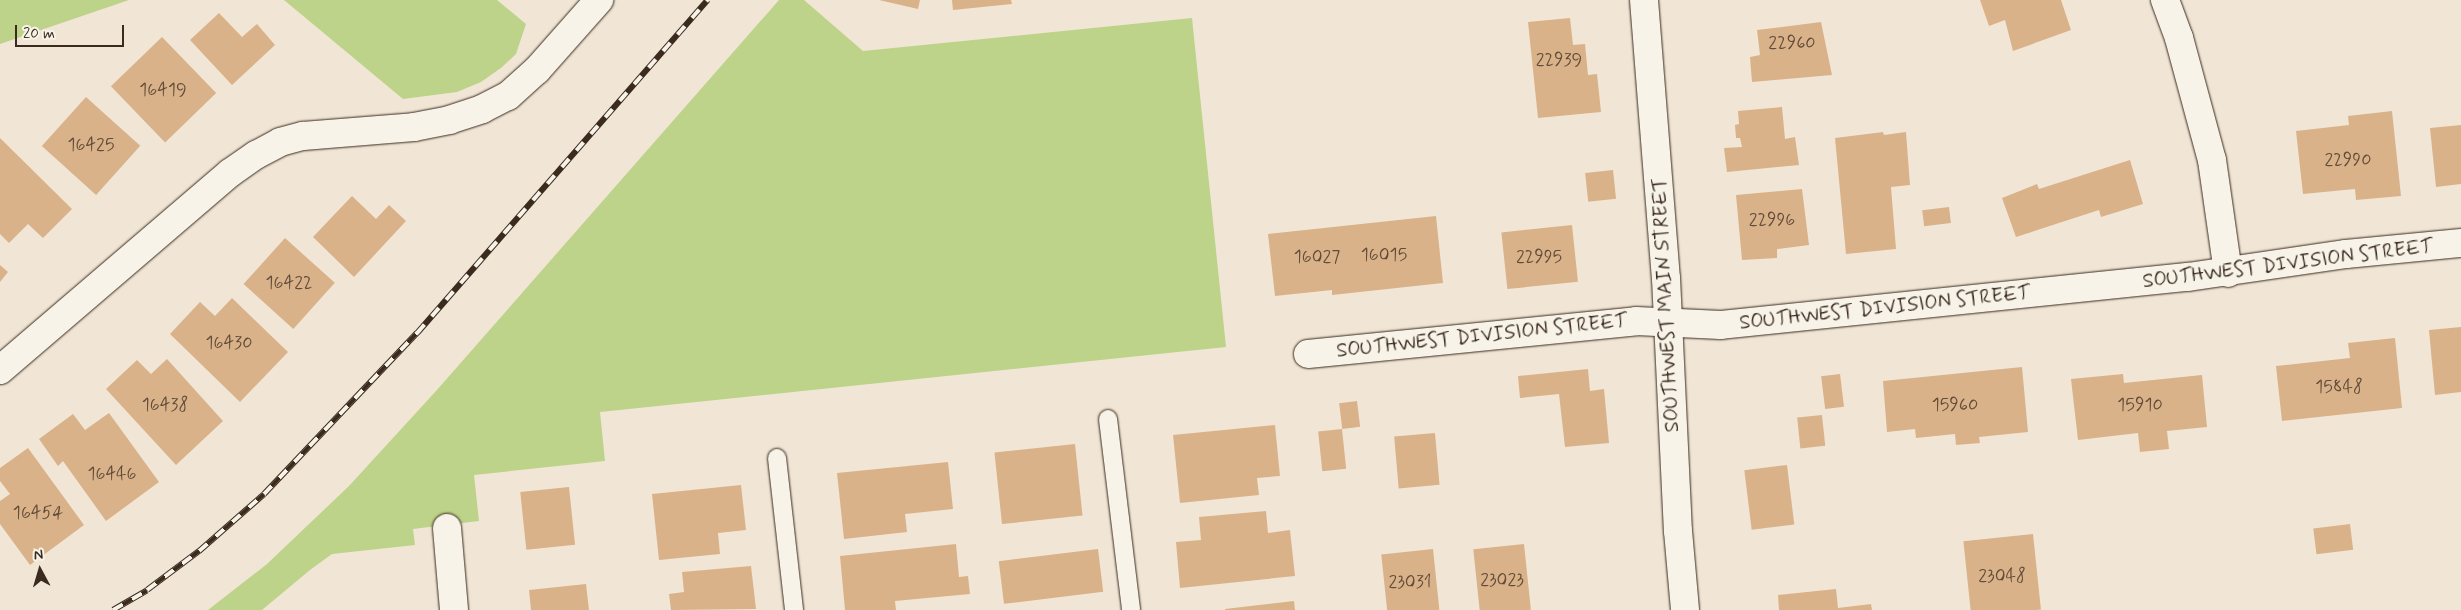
<!DOCTYPE html>
<html>
<head>
<meta charset="utf-8">
<style>
	body { margin:0 }
	#map { position:relative; width:2461px; height:610px; overflow:hidden; background:#f1e6d5; font-family:Mynerve,sans-serif }
	div>[style] { position:absolute }
	[style*='--x'] { left:calc(var(--x)*1px); top:calc(var(--y)*1px); width:calc(var(--w)*1px); rotate:calc(var(--a)*1deg) }
	.green>* { inset:0; background:#bdd389 }
	.building>* { inset:0; background:#d9b28a; transform-origin:0 0 }
	.roads { filter:drop-shadow(0 0 1px #3b2a1e) drop-shadow(0 0 1px #3b2a1e) }
	.lane>* { height:18px; margin:-9px; padding:0 9px; transform-origin:9px; border-radius:9px; background:#f7f3e8 }
	.street>* { height:28px; margin:-14px; padding:0 14px; transform-origin:14px; border-radius:14px; background:#f7f3e8 }
	.secondary>* { height:28px; margin:-14px; padding:0 14px; transform-origin:14px; border-radius:14px; background:#f7f3e8 }
	.rail>* { height:5.5px; margin-top:-2.75px; transform-origin:0; background:repeating-linear-gradient(90deg,#f7f3e8 0 11px,#3b2a1e 0 22px); box-sizing:border-box; border-block:1px solid #3b2a1e }
	span { translate:-50% -50%; white-space:nowrap; text-align:center; line-height:1.15; -webkit-text-stroke:4px #f7f3e8; paint-order:stroke }
	.number-label { font-size:18px; color:#624c39 }
	.number-label span { -webkit-text-stroke-width:0 }
	.street-label { font-size:20px; color:#3b2a1e }
	.north { position:absolute; left:15px; top:545px; width:50px; height:50px; -webkit-text-stroke:4px #f7f3e8; paint-order:stroke; rotate:354deg; font-size:14px; font-weight:700; line-height:20px; text-align:center; color:#3b2a1e }
	.north::after { content:''; display:block; margin:auto; width:18px; height:22px; background:#3b2a1e; clip-path:polygon(50% 0,100% 100%,50% 72%,0 100%) }
	.scale { position:absolute; left:15px; top:25px; width:109px; height:22px; box-sizing:border-box; border:2px solid #3b2a1e; border-top:0; padding-left:6px; font-size:15px; line-height:18px; white-space:nowrap; color:#3b2a1e; -webkit-text-stroke:4px #f7f3e8; paint-order:stroke }
</style>
</head>
<body>
<div id="map">
	<div class="green">
		<div style="clip-path:polygon(0 0,129px 0,0 44px)"></div>
		<div style="clip-path:polygon(284px 0,497px 0,526px 24px,516px 54px,501px 68px,481px 82px,457px 92px,403px 99px)"></div>
		<div style="clip-path:polygon(779px 0,804px 0,863px 51px,1192px 18px,1226px 347px,600px 412px,605px 461px,474px 475px,479px 521px,413px 529px,415px 545px,332px 554px,310px 570px,262px 610px,208px 610px,267px 564px,349px 486px,436px 391px)"></div>
	</div>
	<div class="building">
		<div style="clip-path:polygon(879px 0,920px 0,918px 9px)"></div>
		<div style="clip-path:polygon(952px 0,1011px 0,1012px 4px,953px 10px)"></div>
		<div style="clip-path:polygon(1980px 0,2061px 0,2071px 30px,2013px 51px,2005px 20px,1989px 26px)"></div>
		<div style="clip-path:polygon(219px 13px,242px 37px,257px 24px,275px 45px,232px 85px,190px 40px)"></div>
		<div style="clip-path:polygon(1570px 18px,1573px 45px,1585px 44px,1588px 75px,1597px 74px,1601px 112px,1538px 118px,1528px 22px)"></div>
		<div style="clip-path:polygon(1821px 22px,1832px 75px,1752px 82px,1750px 57px,1760px 55px,1757px 30px)"></div>
		<div style="left:162px;top:37px;width:78px;height:71px;rotate:46deg"></div>
		<div style="left:86px;top:97px;width:73px;height:66px;rotate:42deg"></div>
		<div style="clip-path:polygon(1782px 107px,1785px 139px,1795px 137px,1799px 165px,1727px 172px,1724px 148px,1742px 147px,1740px 138px,1736px 138px,1735px 125px,1739px 124px,1738px 111px)"></div>
		<div style="clip-path:polygon(2392px 111px,2401px 196px,2356px 200px,2355px 189px,2303px 194px,2296px 131px,2349px 125px,2348px 116px)"></div>
		<div style="clip-path:polygon(2461px 125px,2461px 184px,2436px 187px,2430px 128px)"></div>
		<div style="clip-path:polygon(1883px 132px,1884px 135px,1906px 132px,1910px 185px,1891px 187px,1896px 249px,1846px 254px,1835px 138px)"></div>
		<div style="clip-path:polygon(0 138px,72px 209px,43px 238px,28px 224px,9px 243px,0 234px)"></div>
		<div style="clip-path:polygon(2130px 160px,2143px 204px,2101px 217px,2099px 210px,2016px 237px,2002px 198px,2037px 184px,2039px 189px)"></div>
		<div style="left:1613px;top:170px;width:29px;height:28px;rotate:84deg"></div>
		<div style="clip-path:polygon(1802px 189px,1809px 245px,1777px 249px,1777px 258px,1742px 260px,1736px 195px)"></div>
		<div style="clip-path:polygon(352px 196px,376px 219px,389px 205px,406px 221px,354px 277px,313px 237px)"></div>
		<div style="left:1949px;top:207px;width:16px;height:27px;rotate:83deg"></div>
		<div style="clip-path:polygon(1436px 216px,1443px 283px,1332px 295px,1332px 290px,1275px 296px,1268px 234px)"></div>
		<div style="left:1572px;top:225px;width:57px;height:71px;rotate:84deg"></div>
		<div style="left:285px;top:238px;width:67px;height:62px;rotate:42deg"></div>
		<div style="clip-path:polygon(0 265px,8px 272px,0 282px)"></div>
		<div style="clip-path:polygon(232px 298px,288px 352px,240px 402px,170px 334px,200px 302px,215px 316px)"></div>
		<div style="clip-path:polygon(2461px 327px,2461px 392px,2435px 395px,2429px 330px)"></div>
		<div style="clip-path:polygon(2395px 338px,2402px 408px,2282px 421px,2276px 366px,2350px 358px,2348px 343px)"></div>
		<div style="clip-path:polygon(167px 359px,223px 421px,176px 465px,106px 389px,137px 360px,151px 374px)"></div>
		<div style="clip-path:polygon(2022px 367px,2028px 432px,1979px 437px,1980px 443px,1956px 445px,1955px 434px,1916px 438px,1915px 429px,1887px 432px,1883px 381px)"></div>
		<div style="clip-path:polygon(1588px 369px,1590px 391px,1604px 389px,1609px 443px,1565px 447px,1559px 394px,1520px 398px,1518px 376px)"></div>
		<div style="left:1840px;top:374px;width:33px;height:19px;rotate:83deg"></div>
		<div style="clip-path:polygon(2123px 374px,2124px 383px,2202px 375px,2207px 427px,2167px 431px,2169px 449px,2140px 452px,2138px 433px,2078px 440px,2071px 379px)"></div>
		<div style="left:1357px;top:401px;width:26px;height:18px;rotate:83deg"></div>
		<div style="clip-path:polygon(109px 413px,159px 482px,106px 521px,63px 461px,58px 466px,39px 439px,73px 414px,85px 430px)"></div>
		<div style="left:1822px;top:415px;width:31px;height:25px;rotate:84deg"></div>
		<div style="clip-path:polygon(1275px 425px,1280px 476px,1257px 478px,1259px 495px,1180px 503px,1173px 435px)"></div>
		<div style="left:1342px;top:429px;width:40px;height:24px;rotate:84deg"></div>
		<div style="left:1435px;top:433px;width:52px;height:41px;rotate:85deg"></div>
		<div style="left:1075px;top:444px;width:72px;height:81px;rotate:84deg"></div>
		<div style="clip-path:polygon(28px 448px,84px 525px,30px 565px,0 524px,0 501px,10px 494px,0 481px,0 468px)"></div>
		<div style="clip-path:polygon(948px 462px,953px 509px,905px 514px,907px 532px,844px 539px,837px 473px)"></div>
		<div style="left:1787px;top:465px;width:60px;height:43px;rotate:83deg"></div>
		<div style="clip-path:polygon(741px 485px,746px 530px,718px 533px,720px 554px,659px 560px,652px 494px)"></div>
		<div style="left:569px;top:487px;width:58px;height:49px;rotate:84deg"></div>
		<div style="clip-path:polygon(1266px 511px,1268px 533px,1290px 530px,1295px 576px,1180px 588px,1176px 542px,1201px 540px,1199px 517px)"></div>
		<div style="left:2350px;top:524px;width:26px;height:37px;rotate:83deg"></div>
		<div style="left:2033px;top:534px;width:76px;height:70px;rotate:84deg"></div>
		<div style="clip-path:polygon(956px 544px,959px 577px,968px 576px,970px 594px,895px 601px,896px 610px,845px 610px,840px 556px)"></div>
		<div style="left:1524px;top:544px;width:66px;height:51px;rotate:84deg"></div>
		<div style="left:1098px;top:549px;width:43px;height:100px;rotate:83deg"></div>
		<div style="left:1433px;top:549px;width:61px;height:52px;rotate:84deg"></div>
		<div style="clip-path:polygon(751px 566px,756px 609px,671px 610px,669px 594px,684px 592px,682px 572px)"></div>
		<div style="clip-path:polygon(586px 584px,589px 610px,531px 610px,529px 590px)"></div>
		<div style="clip-path:polygon(1836px 589px,1838px 608px,1871px 604px,1872px 610px,1779px 610px,1778px 595px)"></div>
		<div style="clip-path:polygon(1294px 601px,1295px 610px,1225px 610px,1225px 609px)"></div>
	</div>
	<div class="roads">
		<div class="lane">
			<div style="--x:1108;--y:419;--w:192;--a:83.1"></div>
			<div style="--x:777;--y:458;--w:153;--a:83.6"></div>
		</div>
		<div class="street">
			<div style="--x:2165;--y:0;--w:40;--a:69.8"></div>
			<div style="--x:2179;--y:38;--w:126;--a:74.9"></div>
			<div style="--x:2212;--y:160;--w:114;--a:81.9"></div>
			<div style="--x:1308;--y:354;--w:330;--a:-5.7"></div>
			<div style="--x:1636;--y:321;--w:85;--a:2.7"></div>
			<div style="--x:1721;--y:325;--w:469;--a:-5.9"></div>
			<div style="--x:2188;--y:277;--w:160;--a:-8.3"></div>
			<div style="--x:2346;--y:254;--w:116;--a:-5.5"></div>
			<div style="--x:0;--y:370;--w:303;--a:-40.6"></div>
			<div style="--x:230;--y:173;--w:32;--a:-35"></div>
			<div style="--x:256;--y:155;--w:27;--a:-28"></div>
			<div style="--x:280;--y:142;--w:24;--a:-15"></div>
			<div style="--x:303;--y:136;--w:111;--a:-4.6"></div>
			<div style="--x:414;--y:127;--w:36;--a:-11"></div>
			<div style="--x:449;--y:120;--w:35;--a:-18"></div>
			<div style="--x:482;--y:109;--w:29;--a:-27"></div>
			<div style="--x:508;--y:96;--w:39;--a:-42"></div>
			<div style="--x:537;--y:70;--w:94;--a:-48.5"></div>
			<div style="--x:447;--y:528;--w:82;--a:85.1"></div>
		</div>
		<div class="secondary">
			<div style="--x:1644;--y:0;--w:279;--a:85.5"></div>
			<div style="--x:1666;--y:278;--w:253;--a:87.3"></div>
			<div style="--x:1678;--y:531;--w:79;--a:84.9"></div>
		</div>
	</div>
	<div class="rail">
		<div style="--x:113;--y:610;--w:39;--a:-30"></div>
		<div style="--x:147;--y:590;--w:65;--a:-36.9"></div>
		<div style="--x:199;--y:551;--w:86;--a:-41.2"></div>
		<div style="--x:264;--y:494;--w:222;--a:-46.5"></div>
		<div style="--x:417;--y:333;--w:442;--a:-48.9"></div>
	</div>
	<div class="number-label">
		<span style="left:1792px;top:43px">22960</span>
		<span style="left:1559px;top:60px">22939</span>
		<span style="left:163px;top:90px">16419</span>
		<span style="left:91px;top:145px">16425</span>
		<span style="left:2348px;top:160px">22990</span>
		<span style="left:1772px;top:220px">22996</span>
		<span style="left:1384px;top:255px">16015</span>
		<span style="left:1317px;top:257px">16027</span>
		<span style="left:1539px;top:257px">22995</span>
		<span style="left:289px;top:283px">16422</span>
		<span style="left:229px;top:343px">16430</span>
		<span style="left:2339px;top:387px">15848</span>
		<span style="left:165px;top:405px">16438</span>
		<span style="left:1955px;top:405px">15960</span>
		<span style="left:2140px;top:405px">15910</span>
		<span style="left:112px;top:474px">16446</span>
		<span style="left:38px;top:513px">16454</span>
		<span style="left:2002px;top:576px">23048</span>
		<span style="left:1502px;top:580px">23023</span>
		<span style="left:1410px;top:582px">23031</span>
	</div>
	<div class="street-label">
		<span style="left:2288px;top:264px;rotate:-7deg">SOUTHWEST DIVISION STREET</span>
		<span style="left:1666px;top:305px;rotate:-93deg">SOUTHWEST MAIN STREET</span>
		<span style="left:1885px;top:308px;rotate:-6deg">SOUTHWEST DIVISION STREET</span>
		<span style="left:1482px;top:336px;rotate:-6deg">SOUTHWEST DIVISION STREET</span>
	</div>
	<div class="north">N</div>
	<div class="scale">20 m</div>
</div>
</body>
</html>
